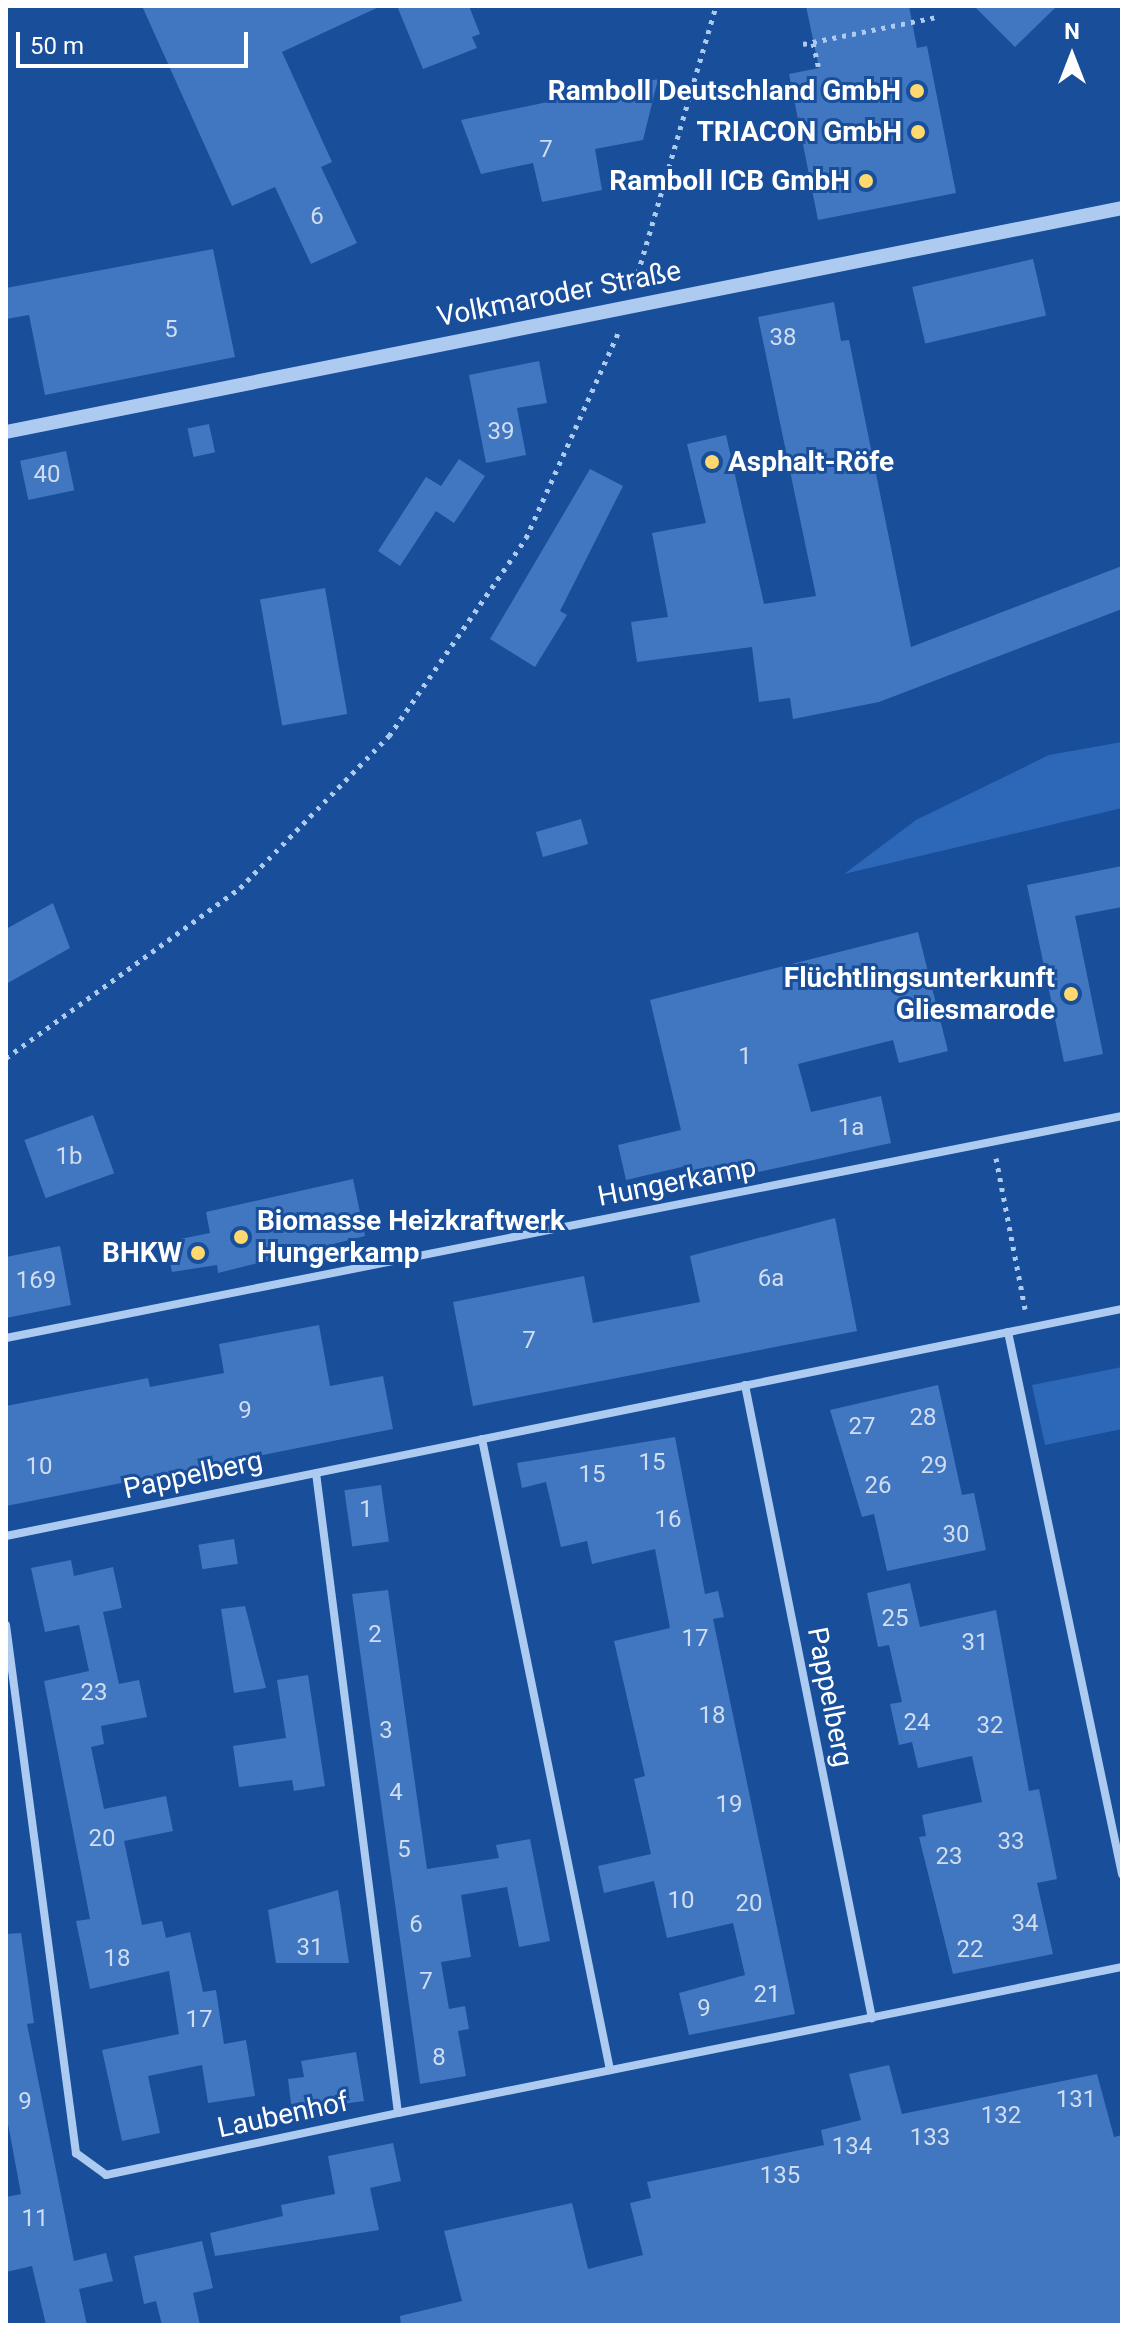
<!DOCTYPE html>
<html>
<head>
<meta charset="utf-8">
<style>
	body { margin:0 }
	#map { position:relative; width:1128px; height:2331px; overflow:hidden; background:#184e9a; font-family:Roboto,sans-serif }
	div>[style] { position:absolute }
	[style*='--x'] { left:calc(var(--x)*1px); top:calc(var(--y)*1px); width:calc(var(--w)*1px); rotate:calc(var(--a)*1deg) }
	.green>* { inset:0; background:#2c68b7 }
	.building>* { inset:0; background:#4177c1; transform-origin:0 0 }
	.path>* { height:5px; margin-top:-2.5px; transform-origin:0; background:repeating-linear-gradient(90deg,#adcbf1 0 4px,transparent 0 10px) }
	.minor>* { height:8px; margin:-4px; padding:0 4px; transform-origin:4px; border-radius:4px; background:#adcbf1 }
	.tertiary>* { height:14px; margin:-7px; padding:0 7px; transform-origin:7px; border-radius:7px; background:#adcbf1 }
	.dots>* { width:22px; height:22px; translate:-50% -50%; box-sizing:border-box; border:4px solid #184e9a; border-radius:50% }
	span { translate:-50% -50%; white-space:nowrap; text-align:center; line-height:1.15; -webkit-text-stroke:6px #184e9a; paint-order:stroke }
	.number-label { font-size:24px; color:#d0ddf0 }
	.number-label span { -webkit-text-stroke-width:0 }
	.poi-label { font-size:28px; color:#fff; font-weight:700 }
	.right { translate:-100% -50%; text-align:right }
	.left { translate:0 -50%; text-align:left }
	.street-label { font-size:28px; color:#fff }
	.frame { position:absolute; inset:0; border:8px solid #fff; pointer-events:none }
	.north { position:absolute; left:1032px; top:16px; width:80px; height:80px; -webkit-text-stroke:6px #184e9a; paint-order:stroke; rotate:0deg; font-size:22px; font-weight:700; line-height:32px; text-align:center; color:#fff }
	.north::after { content:''; display:block; margin:auto; width:28px; height:36px; background:#fff; clip-path:polygon(50% 0,100% 100%,50% 72%,0 100%) }
	.scale { position:absolute; left:16px; top:32px; width:232px; height:36px; box-sizing:border-box; border:4px solid #fff; border-top:0; padding-left:10px; font-size:24px; line-height:28px; white-space:nowrap; color:#fff; -webkit-text-stroke:6px #184e9a; paint-order:stroke }
</style>
</head>
<body>
<div id="map">
	<div class="green">
		<div style="clip-path:polygon(1122px 742px,1122px 808px,844px 874px,916px 820px,1049px 755px)"></div>
		<div style="clip-path:polygon(1122px 1367px,1122px 1429px,1045px 1445px,1032px 1385px)"></div>
	</div>
	<div class="building">
		<div style="clip-path:polygon(142px 6px,381px 6px,282px 52px,332px 162px,321px 167px,357px 243px,311px 264px,275px 187px,232px 206px)"></div>
		<div style="clip-path:polygon(397px 6px,469px 6px,480px 34px,472px 37px,477px 48px,423px 69px)"></div>
		<div style="clip-path:polygon(806px 6px,909px 6px,917px 48px,927px 46px,956px 193px,818px 220px,789px 74px,819px 68px)"></div>
		<div style="clip-path:polygon(974px 6px,1057px 6px,1015px 47px)"></div>
		<div style="clip-path:polygon(658px 79px,643px 140px,595px 149px,602px 190px,542px 202px,533px 163px,481px 174px,461px 120px)"></div>
		<div style="clip-path:polygon(213px 249px,235px 357px,45px 395px,29px 315px,6px 319px,6px 288px)"></div>
		<div style="left:1033px;top:259px;width:58px;height:124px;rotate:77deg"></div>
		<div style="clip-path:polygon(834px 302px,841px 341px,849px 340px,911px 647px,1122px 566px,1122px 609px,879px 702px,793px 719px,790px 698px,759px 702px,752px 647px,637px 662px,631px 622px,668px 617px,652px 533px,706px 523px,687px 444px,726px 435px,764px 604px,816px 596px,758px 317px)"></div>
		<div style="clip-path:polygon(539px 361px,547px 403px,517px 408px,526px 455px,486px 463px,469px 375px)"></div>
		<div style="left:209px;top:424px;width:29px;height:22px;rotate:78deg"></div>
		<div style="left:66px;top:451px;width:40px;height:47px;rotate:78deg"></div>
		<div style="clip-path:polygon(459px 459px,485px 476px,454px 523px,436px 511px,400px 566px,378px 551px,426px 477px,441px 486px)"></div>
		<div style="clip-path:polygon(590px 469px,623px 486px,560px 611px,567px 615px,535px 667px,490px 639px)"></div>
		<div style="left:325px;top:588px;width:128px;height:66px;rotate:80deg"></div>
		<div style="left:581px;top:819px;width:26px;height:47px;rotate:74deg"></div>
		<div style="clip-path:polygon(1122px 866px,1122px 907px,1075px 916px,1103px 1054px,1064px 1062px,1027px 885px)"></div>
		<div style="clip-path:polygon(53px 903px,70px 948px,6px 984px,6px 929px)"></div>
		<div style="clip-path:polygon(918px 932px,948px 1051px,899px 1063px,893px 1040px,798px 1064px,811px 1112px,881px 1096px,891px 1143px,695px 1186px,690px 1165px,626px 1180px,618px 1145px,681px 1130px,650px 1000px)"></div>
		<div style="left:93px;top:1115px;width:62px;height:73px;rotate:70deg"></div>
		<div style="clip-path:polygon(353px 1179px,365px 1236px,218px 1273px,217px 1265px,172px 1272px,166px 1242px,210px 1233px,206px 1212px)"></div>
		<div style="clip-path:polygon(835px 1218px,857px 1331px,473px 1406px,453px 1302px,584px 1276px,593px 1323px,700px 1302px,690px 1256px)"></div>
		<div style="clip-path:polygon(60px 1246px,71px 1305px,6px 1318px,6px 1257px)"></div>
		<div style="clip-path:polygon(319px 1325px,330px 1386px,383px 1376px,393px 1429px,6px 1506px,6px 1406px,148px 1378px,150px 1387px,224px 1373px,219px 1344px)"></div>
		<div style="clip-path:polygon(938px 1385px,962px 1495px,974px 1493px,986px 1550px,887px 1571px,874px 1514px,862px 1517px,830px 1410px)"></div>
		<div style="clip-path:polygon(675px 1437px,705px 1594px,718px 1591px,724px 1617px,713px 1619px,795px 2014px,689px 2035px,679px 1993px,745px 1975px,733px 1923px,667px 1938px,654px 1881px,604px 1893px,598px 1866px,651px 1854px,634px 1779px,645px 1776px,614px 1641px,670px 1628px,655px 1549px,592px 1564px,587px 1541px,561px 1547px,546px 1482px,522px 1488px,517px 1463px)"></div>
		<div style="left:381px;top:1485px;width:57px;height:37px;rotate:82deg"></div>
		<div style="left:234px;top:1539px;width:25px;height:36px;rotate:81deg"></div>
		<div style="clip-path:polygon(71px 1560px,74px 1576px,113px 1567px,122px 1608px,103px 1612px,119px 1684px,139px 1680px,147px 1717px,101px 1726px,104px 1744px,91px 1747px,104px 1809px,166px 1796px,173px 1831px,124px 1841px,142px 1925px,162px 1921px,166px 1938px,190px 1932px,203px 1992px,216px 1990px,224px 2044px,246px 2040px,255px 2096px,208px 2103px,202px 2065px,148px 2076px,160px 2133px,122px 2141px,102px 2050px,179px 2034px,169px 1971px,90px 1989px,76px 1921px,90px 1919px,44px 1681px,89px 1671px,79px 1625px,45px 1632px,31px 1568px)"></div>
		<div style="clip-path:polygon(910px 1583px,920px 1627px,996px 1610px,1029px 1791px,1039px 1789px,1057px 1879px,1037px 1883px,1053px 1954px,953px 1974px,919px 1837px,926px 1836px,922px 1815px,982px 1802px,972px 1756px,918px 1768px,912px 1742px,899px 1745px,890px 1704px,902px 1702px,889px 1645px,878px 1647px,867px 1593px)"></div>
		<div style="clip-path:polygon(388px 1590px,427px 1869px,499px 1858px,496px 1845px,530px 1839px,550px 1941px,519px 1947px,507px 1887px,461px 1895px,471px 1957px,441px 1962px,449px 2009px,465px 2006px,469px 2029px,458px 2031px,466px 2076px,420px 2084px,352px 1594px)"></div>
		<div style="clip-path:polygon(245px 1606px,266px 1688px,234px 1693px,221px 1609px)"></div>
		<div style="clip-path:polygon(308px 1675px,325px 1786px,294px 1791px,292px 1780px,239px 1787px,233px 1746px,286px 1738px,277px 1680px)"></div>
		<div style="clip-path:polygon(338px 1890px,349px 1963px,276px 1963px,268px 1910px)"></div>
		<div style="clip-path:polygon(21px 1933px,34px 2023px,27px 2024px,74px 2261px,106px 2253px,113px 2281px,79px 2289px,87px 2325px,46px 2325px,32px 2266px,6px 2272px,6px 2197px,21px 2194px,6px 2113px,6px 1934px)"></div>
		<div style="clip-path:polygon(356px 2052px,364px 2101px,292px 2111px,288px 2079px,304px 2077px,301px 2061px)"></div>
		<div style="clip-path:polygon(889px 2065px,902px 2114px,1097px 2074px,1114px 2137px,1122px 2135px,1122px 2325px,401px 2325px,400px 2316px,462px 2301px,444px 2231px,572px 2203px,588px 2269px,643px 2255px,630px 2203px,651px 2198px,647px 2182px,824px 2145px,821px 2130px,861px 2120px,849px 2074px)"></div>
		<div style="clip-path:polygon(393px 2143px,401px 2181px,370px 2188px,379px 2230px,215px 2256px,210px 2233px,283px 2216px,281px 2205px,335px 2194px,328px 2156px)"></div>
		<div style="clip-path:polygon(202px 2241px,213px 2288px,193px 2293px,200px 2325px,162px 2325px,156px 2301px,144px 2304px,134px 2256px)"></div>
	</div>
	<div class="path">
		<div style="--x:813;--y:43;--w:26;--a:77"></div>
		<div style="--x:803;--y:44;--w:137;--a:-11.4"></div>
		<div style="--x:635;--y:283;--w:289;--a:-73.7"></div>
		<div style="--x:6;--y:1058;--w:289;--a:-36"></div>
		<div style="--x:240;--y:888;--w:213;--a:-45.6"></div>
		<div style="--x:389;--y:736;--w:241;--a:-55.3"></div>
		<div style="--x:526;--y:538;--w:227;--a:-65.8"></div>
		<div style="--x:996;--y:1158;--w:154;--a:79.1"></div>
	</div>
	<div class="minor">
		<div style="--x:1008;--y:1332;--w:554;--a:78.12"></div>
		<div style="--x:6;--y:1338;--w:1138;--a:-11.25"></div>
		<div style="--x:745;--y:1385;--w:646;--a:78.66"></div>
		<div style="--x:482;--y:1439;--w:644;--a:78.53"></div>
		<div style="--x:6;--y:1536;--w:1139;--a:-11.5"></div>
		<div style="--x:6;--y:1625;--w:533;--a:82.45"></div>
		<div style="--x:76;--y:2153;--w:37;--a:36"></div>
		<div style="--x:106;--y:2175;--w:299;--a:-12"></div>
		<div style="--x:398;--y:2113;--w:645;--a:-97.3"></div>
		<div style="--x:398;--y:2113;--w:739;--a:-11.4"></div>
	</div>
	<div class="tertiary">
		<div style="--x:6;--y:432;--w:1138;--a:-11.35"></div>
	</div>
	<div class="dots">
		<div style="left:917px;top:91px;background:#ffd86e"></div>
		<div style="left:918px;top:132px;background:#ffd86e"></div>
		<div style="left:866px;top:181px;background:#ffd86e"></div>
		<div style="left:712px;top:462px;background:#ffd86e"></div>
		<div style="left:1071px;top:994px;background:#ffd86e"></div>
		<div style="left:241px;top:1237px;background:#ffd86e"></div>
		<div style="left:198px;top:1253px;background:#ffd86e"></div>
	</div>
	<div class="number-label">
		<span style="left:546px;top:150px">7</span>
		<span style="left:317px;top:217px">6</span>
		<span style="left:171px;top:330px">5</span>
		<span style="left:783px;top:338px">38</span>
		<span style="left:501px;top:432px">39</span>
		<span style="left:47px;top:475px">40</span>
		<span style="left:745px;top:1057px">1</span>
		<span style="left:851px;top:1128px">1a</span>
		<span style="left:69px;top:1157px">1b</span>
		<span style="left:771px;top:1279px">6a</span>
		<span style="left:36px;top:1281px">169</span>
		<span style="left:529px;top:1341px">7</span>
		<span style="left:245px;top:1411px">9</span>
		<span style="left:923px;top:1418px">28</span>
		<span style="left:862px;top:1427px">27</span>
		<span style="left:652px;top:1463px">15</span>
		<span style="left:934px;top:1466px">29</span>
		<span style="left:39px;top:1467px">10</span>
		<span style="left:592px;top:1475px">15</span>
		<span style="left:878px;top:1486px">26</span>
		<span style="left:366px;top:1510px">1</span>
		<span style="left:668px;top:1520px">16</span>
		<span style="left:956px;top:1535px">30</span>
		<span style="left:895px;top:1619px">25</span>
		<span style="left:375px;top:1635px">2</span>
		<span style="left:695px;top:1639px">17</span>
		<span style="left:975px;top:1643px">31</span>
		<span style="left:94px;top:1693px">23</span>
		<span style="left:712px;top:1716px">18</span>
		<span style="left:917px;top:1723px">24</span>
		<span style="left:990px;top:1726px">32</span>
		<span style="left:386px;top:1731px">3</span>
		<span style="left:396px;top:1793px">4</span>
		<span style="left:729px;top:1805px">19</span>
		<span style="left:102px;top:1839px">20</span>
		<span style="left:1011px;top:1842px">33</span>
		<span style="left:404px;top:1850px">5</span>
		<span style="left:949px;top:1857px">23</span>
		<span style="left:681px;top:1901px">10</span>
		<span style="left:749px;top:1904px">20</span>
		<span style="left:1025px;top:1924px">34</span>
		<span style="left:416px;top:1925px">6</span>
		<span style="left:310px;top:1948px">31</span>
		<span style="left:970px;top:1950px">22</span>
		<span style="left:117px;top:1959px">18</span>
		<span style="left:426px;top:1982px">7</span>
		<span style="left:767px;top:1995px">21</span>
		<span style="left:704px;top:2009px">9</span>
		<span style="left:199px;top:2020px">17</span>
		<span style="left:439px;top:2058px">8</span>
		<span style="left:1076px;top:2100px">131</span>
		<span style="left:25px;top:2102px">9</span>
		<span style="left:1001px;top:2116px">132</span>
		<span style="left:930px;top:2138px">133</span>
		<span style="left:852px;top:2147px">134</span>
		<span style="left:780px;top:2176px">135</span>
		<span style="left:35px;top:2219px">11</span>
	</div>
	<div class="poi-label">
		<span class="right" style="left:901px;top:91px">Ramboll Deutschland GmbH</span>
		<span class="right" style="left:902px;top:132px">TRIACON GmbH</span>
		<span class="right" style="left:850px;top:181px">Ramboll ICB GmbH</span>
		<span class="left" style="left:728px;top:462px">Asphalt-Röfe</span>
		<span class="right" style="left:1055px;top:994px">Flüchtlingsunterkunft<br>Gliesmarode</span>
		<span class="left" style="left:257px;top:1237px">Biomasse Heizkraftwerk<br>Hungerkamp</span>
		<span class="right" style="left:182px;top:1253px">BHKW</span>
	</div>
	<div class="street-label">
		<span style="left:559px;top:294px;rotate:-11deg">Volkmaroder Straße</span>
		<span style="left:677px;top:1182px;rotate:-11deg">Hungerkamp</span>
		<span style="left:193px;top:1475px;rotate:-12deg">Pappelberg</span>
		<span style="left:830px;top:1697px;rotate:79deg">Pappelberg</span>
		<span style="left:283px;top:2115px;rotate:-12deg">Laubenhof</span>
	</div>
	<div class="frame"></div>
	<div class="north">N</div>
	<div class="scale">50 m</div>
</div>
</body>
</html>
